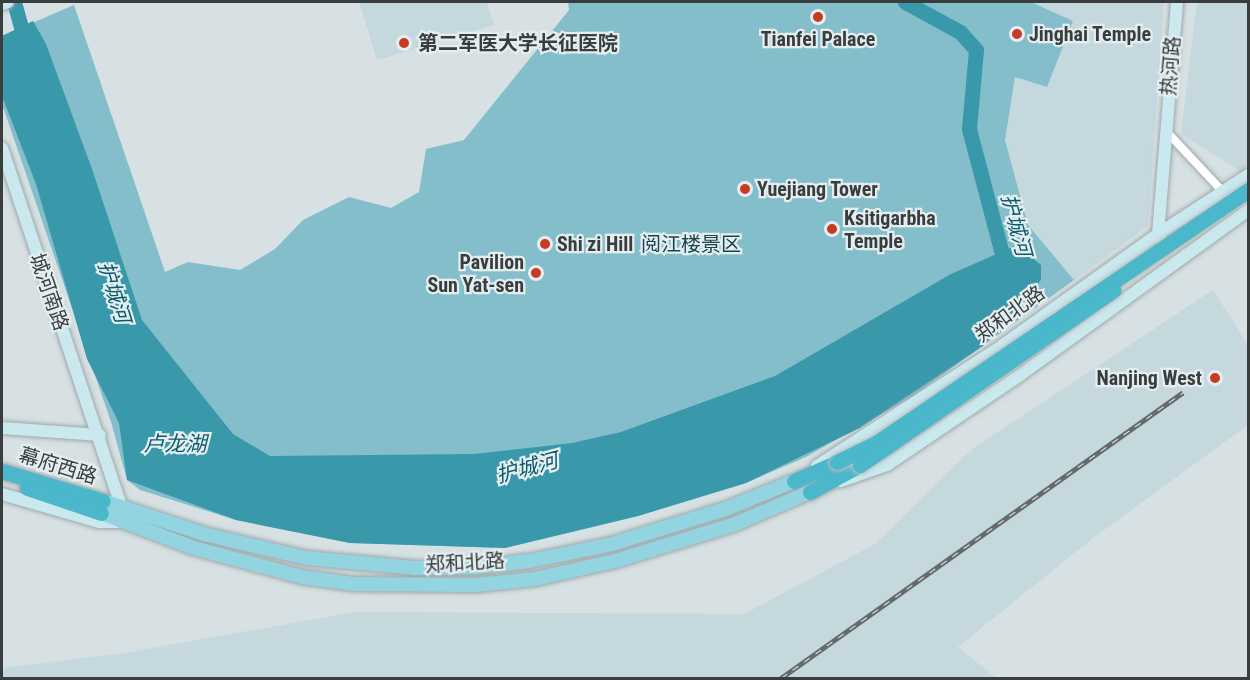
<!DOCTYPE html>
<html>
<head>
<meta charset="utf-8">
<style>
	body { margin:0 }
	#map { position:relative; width:1250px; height:680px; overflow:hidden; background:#d7e1e3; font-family:"Roboto Condensed","Noto Sans SC",sans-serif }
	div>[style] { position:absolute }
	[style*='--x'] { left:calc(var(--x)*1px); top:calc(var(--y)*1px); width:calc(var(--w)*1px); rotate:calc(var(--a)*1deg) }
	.built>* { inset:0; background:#c5d8dd }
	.green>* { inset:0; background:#83beca }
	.water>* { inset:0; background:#3998aa }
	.river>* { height:15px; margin:-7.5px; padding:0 7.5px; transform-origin:7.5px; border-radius:7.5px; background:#3998aa }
	.roads { filter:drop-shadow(0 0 2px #9fa9ab) drop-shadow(0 0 2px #9fa9ab) }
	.street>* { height:8px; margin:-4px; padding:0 4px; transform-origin:4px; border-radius:4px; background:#fff }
	.secondary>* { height:12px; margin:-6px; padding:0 6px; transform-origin:6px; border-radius:6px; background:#c9e9ef }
	.primary>* { height:14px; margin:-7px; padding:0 7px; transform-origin:7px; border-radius:7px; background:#92d4e0 }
	.highway>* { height:15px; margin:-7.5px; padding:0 7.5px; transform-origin:7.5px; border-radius:7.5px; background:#4ab7cb }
	.rail>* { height:4.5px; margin-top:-2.25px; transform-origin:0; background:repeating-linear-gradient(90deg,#e4eef1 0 7px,#656b6c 0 14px); box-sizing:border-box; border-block:2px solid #656b6c }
	.bridges { filter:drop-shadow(0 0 2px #bcbdbd) drop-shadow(0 0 2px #bcbdbd) }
	.highway-bridge>* { height:15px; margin:-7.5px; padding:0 7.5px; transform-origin:7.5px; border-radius:7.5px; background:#4ab7cb }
	.dots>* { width:16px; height:16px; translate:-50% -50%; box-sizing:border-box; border:3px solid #e4eef1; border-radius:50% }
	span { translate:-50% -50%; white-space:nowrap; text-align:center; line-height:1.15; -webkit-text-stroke:4.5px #e4eef1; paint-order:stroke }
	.poi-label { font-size:20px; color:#393d3e; font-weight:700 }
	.left { translate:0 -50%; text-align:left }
	.right { translate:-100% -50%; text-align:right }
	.street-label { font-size:20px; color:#393d3e }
	.park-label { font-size:20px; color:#1a444d }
	.water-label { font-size:21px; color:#0b5c69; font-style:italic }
	.frame { position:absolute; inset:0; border:3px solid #393d3e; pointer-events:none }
</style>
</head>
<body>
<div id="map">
	<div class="built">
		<div style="clip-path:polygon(359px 2px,487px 2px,494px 25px,377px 60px)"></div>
		<div style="clip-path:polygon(1031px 2px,1164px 2px,1148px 226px,1074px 280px,1028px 225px,1005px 140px,1015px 77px,1073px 21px)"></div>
		<div style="clip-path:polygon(1197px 2px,1248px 2px,1248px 168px,1243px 173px,1181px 134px)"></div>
		<div style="clip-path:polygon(1213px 290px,1248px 345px,1248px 425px,1093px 538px,958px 647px,996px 678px,2px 678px,2px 668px,124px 653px,355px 612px,744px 614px,875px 544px,972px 449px)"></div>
	</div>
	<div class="green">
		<div style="clip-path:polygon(568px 2px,1031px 2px,1073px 21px,1047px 87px,1015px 77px,1005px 140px,1028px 225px,1074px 280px,913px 396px,806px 457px,746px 483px,638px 516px,505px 548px,350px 543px,236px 520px,140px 490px,127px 480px,111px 422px,2px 104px,2px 36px,74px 5px,165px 272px,188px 262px,240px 270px,275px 249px,303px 220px,349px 197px,391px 208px,419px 192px,426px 149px,464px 140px,569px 10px)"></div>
	</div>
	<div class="water">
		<div style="clip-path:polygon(33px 21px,46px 44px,92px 169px,142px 320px,233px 434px,270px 456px,474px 454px,572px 443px,621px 432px,775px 376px,951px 274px,1017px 245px,1041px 265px,1041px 280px,983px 346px,860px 428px,746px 483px,638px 516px,505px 548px,350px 543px,236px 520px,127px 480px,119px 423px,87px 359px,36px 184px,2px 96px,2px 36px)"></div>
	</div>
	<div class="river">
		<div style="--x:14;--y:2;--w:45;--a:74.4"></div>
		<div style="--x:905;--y:2;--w:63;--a:28.6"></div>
		<div style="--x:960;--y:32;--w:24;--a:48"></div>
		<div style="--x:976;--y:50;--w:79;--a:95.1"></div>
		<div style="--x:969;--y:129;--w:145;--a:75.2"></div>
	</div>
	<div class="roads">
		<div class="street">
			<div style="--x:1166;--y:131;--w:85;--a:46.9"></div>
		</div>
		<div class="secondary">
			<div style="--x:2;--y:4;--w:6;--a:-18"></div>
			<div style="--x:2;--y:148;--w:377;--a:71.6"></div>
			<div style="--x:1161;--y:239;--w:6;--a:-121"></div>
			<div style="--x:1158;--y:234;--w:233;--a:-85.3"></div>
			<div style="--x:2;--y:428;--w:98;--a:4.1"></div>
			<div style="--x:817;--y:466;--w:222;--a:-33"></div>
			<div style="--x:1003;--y:345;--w:191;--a:-35.6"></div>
			<div style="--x:1158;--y:234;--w:108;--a:-33.2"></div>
			<div style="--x:841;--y:481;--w:49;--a:-19.2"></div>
			<div style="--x:887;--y:465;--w:159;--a:-34"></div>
			<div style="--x:1019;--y:376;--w:283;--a:-35.9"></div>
			<div style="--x:2;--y:494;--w:101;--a:16.1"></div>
			<div style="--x:99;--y:522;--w:18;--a:0"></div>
		</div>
		<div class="primary">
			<div style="--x:103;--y:501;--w:106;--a:18.1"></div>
			<div style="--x:204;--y:534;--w:105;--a:13.2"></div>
			<div style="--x:306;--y:558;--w:109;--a:5.2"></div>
			<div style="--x:415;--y:568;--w:61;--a:-0.9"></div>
			<div style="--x:476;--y:567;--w:54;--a:-6.3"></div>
			<div style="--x:530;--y:561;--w:84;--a:-11.7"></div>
			<div style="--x:612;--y:544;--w:121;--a:-17.2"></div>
			<div style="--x:728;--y:508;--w:71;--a:-22.2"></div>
			<div style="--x:101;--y:513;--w:99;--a:20.6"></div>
			<div style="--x:194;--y:548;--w:112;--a:15"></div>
			<div style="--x:302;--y:577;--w:51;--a:7.8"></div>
			<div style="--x:353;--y:584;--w:123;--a:0.5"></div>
			<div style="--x:476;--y:585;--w:59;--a:-5.8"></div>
			<div style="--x:535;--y:579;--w:82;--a:-12.7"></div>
			<div style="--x:615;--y:561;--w:123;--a:-17"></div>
			<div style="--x:733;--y:525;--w:84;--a:-23.2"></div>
		</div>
		<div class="highway">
			<div style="--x:2;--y:471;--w:105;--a:16.5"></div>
			<div style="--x:794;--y:481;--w:47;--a:-23.8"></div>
			<div style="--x:27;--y:488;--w:78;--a:18.7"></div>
			<div style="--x:810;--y:492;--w:57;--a:-28.4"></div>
		</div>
	</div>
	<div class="rail">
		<div style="--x:781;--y:678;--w:493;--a:-35.4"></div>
	</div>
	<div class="bridges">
		<div class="highway-bridge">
			<div style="--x:837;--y:462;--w:43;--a:-26"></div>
			<div style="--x:876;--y:443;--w:450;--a:-34.2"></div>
			<div style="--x:860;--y:465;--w:308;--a:-34.6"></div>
		</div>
	</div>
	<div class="dots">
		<div style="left:818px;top:17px;background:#c63b23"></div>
		<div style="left:1017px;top:34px;background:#c63b23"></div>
		<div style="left:404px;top:43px;background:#c63b23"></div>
		<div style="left:745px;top:189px;background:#c63b23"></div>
		<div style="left:832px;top:229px;background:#c63b23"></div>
		<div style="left:545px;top:244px;background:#c63b23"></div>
		<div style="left:536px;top:273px;background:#c63b23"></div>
		<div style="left:1215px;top:378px;background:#c63b23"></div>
	</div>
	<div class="poi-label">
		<span class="left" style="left:1029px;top:34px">Jinghai Temple</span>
		<span style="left:818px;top:39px">Tianfei Palace</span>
		<span class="left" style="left:418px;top:43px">第二军医大学长征医院</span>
		<span class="left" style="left:757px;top:189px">Yuejiang Tower</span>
		<span class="left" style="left:844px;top:230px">Ksitigarbha<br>Temple</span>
		<span class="left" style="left:557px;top:244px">Shi zi Hill</span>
		<span class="right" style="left:524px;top:274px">Pavilion<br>Sun Yat-sen</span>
		<span class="right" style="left:1202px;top:378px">Nanjing West</span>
	</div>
	<div class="street-label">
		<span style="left:1171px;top:66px;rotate:-85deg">热河路</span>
		<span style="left:49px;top:292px;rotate:71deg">城河南路</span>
		<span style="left:1010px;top:314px;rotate:-36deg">郑和北路</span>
		<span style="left:58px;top:466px;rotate:17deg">幕府西路</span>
		<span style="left:465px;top:563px;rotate:-3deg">郑和北路</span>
	</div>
	<div class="park-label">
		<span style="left:691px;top:244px">阅江楼景区</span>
	</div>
	<div class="water-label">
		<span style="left:1016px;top:225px;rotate:75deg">护城河</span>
		<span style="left:114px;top:292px;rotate:73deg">护城河</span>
		<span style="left:175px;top:444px">卢龙湖</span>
		<span style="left:527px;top:468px;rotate:-15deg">护城河</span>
	</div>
	<div class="frame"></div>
</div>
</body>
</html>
